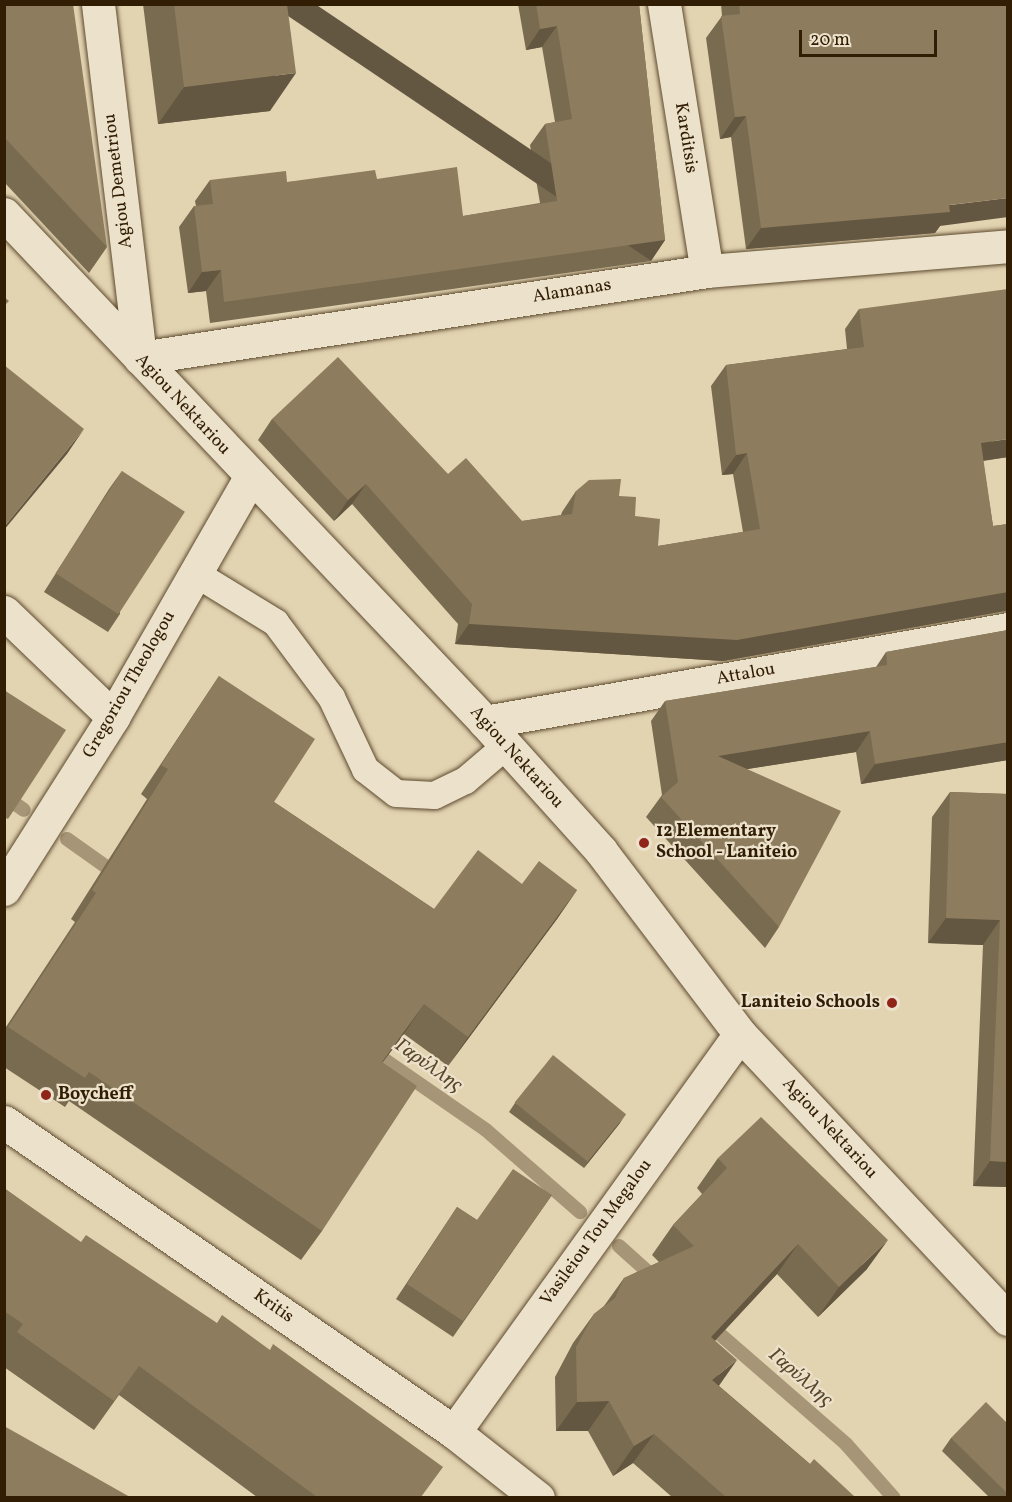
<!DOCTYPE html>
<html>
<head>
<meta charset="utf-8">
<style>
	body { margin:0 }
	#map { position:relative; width:1012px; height:1502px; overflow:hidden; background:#e2d3b1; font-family:Vollkorn,serif }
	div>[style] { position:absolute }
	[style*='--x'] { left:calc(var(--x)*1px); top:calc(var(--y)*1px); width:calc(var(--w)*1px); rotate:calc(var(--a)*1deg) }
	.stream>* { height:14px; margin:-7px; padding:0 7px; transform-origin:7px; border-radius:7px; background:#a69576 }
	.roads { filter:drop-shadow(0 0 2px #5d4a2e) drop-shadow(0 0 2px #5d4a2e) }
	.service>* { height:27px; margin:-13.5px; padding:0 13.5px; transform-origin:13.5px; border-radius:13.5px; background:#ece2cc }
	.minor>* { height:33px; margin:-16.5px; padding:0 16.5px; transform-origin:16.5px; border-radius:16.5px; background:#ece2cc }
	.wall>* { inset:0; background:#796b50 }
	.shaded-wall>* { inset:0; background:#635741; transform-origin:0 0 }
	.building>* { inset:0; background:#8d7c5d; transform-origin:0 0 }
	.dots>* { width:16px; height:16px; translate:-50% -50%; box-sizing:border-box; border:3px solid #ece2cc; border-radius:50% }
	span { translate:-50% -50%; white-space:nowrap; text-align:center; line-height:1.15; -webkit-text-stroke:4.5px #ece2cc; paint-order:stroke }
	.street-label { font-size:18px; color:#311d03 }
	.poi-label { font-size:18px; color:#311d03; font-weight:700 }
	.left { translate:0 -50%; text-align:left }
	.right { translate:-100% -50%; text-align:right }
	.water-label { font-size:20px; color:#5a472b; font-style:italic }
	.frame { position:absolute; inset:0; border:6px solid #311d03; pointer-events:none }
	.scale { position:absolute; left:799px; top:30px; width:138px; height:27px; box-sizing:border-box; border:3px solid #311d03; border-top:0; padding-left:8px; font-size:18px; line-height:21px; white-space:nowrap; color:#311d03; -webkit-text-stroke:4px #ece2cc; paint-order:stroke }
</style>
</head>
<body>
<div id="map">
	<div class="stream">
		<div style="--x:4;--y:796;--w:24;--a:35"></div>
		<div style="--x:67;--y:839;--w:64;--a:35.4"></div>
		<div style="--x:369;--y:1049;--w:142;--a:34.7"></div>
		<div style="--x:486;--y:1130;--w:125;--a:41.1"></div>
		<div style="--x:619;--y:1246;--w:52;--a:41.9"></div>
		<div style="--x:707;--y:1323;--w:184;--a:41"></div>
		<div style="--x:846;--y:1444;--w:72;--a:48.4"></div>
	</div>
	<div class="roads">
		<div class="service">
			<div style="--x:195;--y:573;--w:94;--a:31.5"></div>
			<div style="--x:275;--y:622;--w:94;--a:53.3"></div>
			<div style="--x:331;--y:697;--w:80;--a:64.7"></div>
			<div style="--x:365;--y:769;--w:39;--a:38"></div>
			<div style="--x:396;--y:793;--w:38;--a:3"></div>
			<div style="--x:434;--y:795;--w:34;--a:-26"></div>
			<div style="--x:465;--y:780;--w:54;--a:-40.5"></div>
		</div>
		<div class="minor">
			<div style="--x:98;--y:4;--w:356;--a:83.2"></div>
			<div style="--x:664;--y:4;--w:270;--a:80.9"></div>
			<div style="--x:4;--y:214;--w:700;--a:46.56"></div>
			<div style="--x:485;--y:722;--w:173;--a:48"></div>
			<div style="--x:601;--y:851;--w:230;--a:52.8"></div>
			<div style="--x:740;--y:1034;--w:391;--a:46.8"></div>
			<div style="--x:140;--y:358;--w:574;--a:-8.72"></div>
			<div style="--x:707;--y:271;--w:302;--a:-4.7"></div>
			<div style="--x:4;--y:612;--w:151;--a:43.9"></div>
			<div style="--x:485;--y:722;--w:531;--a:-10.08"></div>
			<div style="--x:4;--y:889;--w:204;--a:-57.6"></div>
			<div style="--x:113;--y:717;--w:275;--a:-60.2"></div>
			<div style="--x:4;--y:1122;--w:546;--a:34.56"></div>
			<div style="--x:454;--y:1432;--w:107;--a:38.2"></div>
			<div style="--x:454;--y:1432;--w:490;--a:-54.3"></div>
		</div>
	</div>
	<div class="wall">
		<div style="clip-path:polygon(4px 4px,107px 247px,89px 273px,4px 182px)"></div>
		<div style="clip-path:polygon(143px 4px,287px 4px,270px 111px,158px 124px)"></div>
		<div style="clip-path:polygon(518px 4px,639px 4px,665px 240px,651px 261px,210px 323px,206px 291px,188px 293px,179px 227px,194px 206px,196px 206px,195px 201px,210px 180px,287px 182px,377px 179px,463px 216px,540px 203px,530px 145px,545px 124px,555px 122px,542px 47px,526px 50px)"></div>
		<div style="clip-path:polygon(721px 4px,1008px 4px,940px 226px,935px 233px,746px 249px,731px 137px,720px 139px,706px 38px,722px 16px)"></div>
		<div style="clip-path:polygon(859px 309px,1008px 457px,983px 461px,993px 526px,1008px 524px,1008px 612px,1005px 611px,723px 661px,455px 644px,458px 624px,352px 504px,334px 521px,258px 440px,272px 419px,448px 474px,522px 521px,561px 515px,562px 512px,576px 491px,619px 496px,658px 546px,743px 532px,733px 474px,722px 475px,711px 386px,726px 365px,847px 349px,845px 329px)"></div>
		<div style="clip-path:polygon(122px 471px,120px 614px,108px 632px,44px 592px,109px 489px)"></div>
		<div style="clip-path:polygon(1008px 630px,1008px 760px,861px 784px,856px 752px,747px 769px,779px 927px,765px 948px,646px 817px,662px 795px,651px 721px,665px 701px,876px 667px,886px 652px)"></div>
		<div style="clip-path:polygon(219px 676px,274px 802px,434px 909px,522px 884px,577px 890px,557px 919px,448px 1066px,404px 1034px,382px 1063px,322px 1231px,301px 1260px,69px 1101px,65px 1107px,4px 1067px,4px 1030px,75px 922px,71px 919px,147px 799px,141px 794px,199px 706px)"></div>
		<div style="clip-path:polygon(950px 792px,1008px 794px,1008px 1187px,973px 1186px,983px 945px,928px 943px,932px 817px)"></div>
		<div style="clip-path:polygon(515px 1103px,620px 1123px,584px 1168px,509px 1112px)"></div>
		<div style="clip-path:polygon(718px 1158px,867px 1269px,818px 1317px,777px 1274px,715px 1341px,719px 1386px,810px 1464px,855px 1497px,672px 1497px,633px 1463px,613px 1476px,588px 1431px,556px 1431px,555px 1377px,573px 1343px,594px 1314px,604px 1306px,624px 1278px,659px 1262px,652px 1255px,673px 1225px,702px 1194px,697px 1188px)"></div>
		<div style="clip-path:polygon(4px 1188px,421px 1497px,257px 1497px,119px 1395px,94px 1430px,4px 1367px)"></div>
		<div style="clip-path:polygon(552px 1195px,453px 1337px,396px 1299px,457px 1207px,477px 1220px)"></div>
		<div style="clip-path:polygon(1008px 1424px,1008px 1497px,989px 1497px,942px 1451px,951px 1438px)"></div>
	</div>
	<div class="shaded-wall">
		<div style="clip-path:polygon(557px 26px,542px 47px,526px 50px,540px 29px)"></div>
		<div style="clip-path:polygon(296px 73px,270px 111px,158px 124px,184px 87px)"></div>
		<div style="clip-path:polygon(746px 116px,731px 137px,720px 139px,735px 117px)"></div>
		<div style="clip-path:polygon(1008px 198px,1008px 217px,940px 226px,935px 233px,746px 249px,761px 228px)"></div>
		<div style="left:665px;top:240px;width:25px;height:445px;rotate:124deg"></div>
		<div style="clip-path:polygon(221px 270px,206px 291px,188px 293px,202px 272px)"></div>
		<div style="clip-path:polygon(84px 429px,67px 454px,4px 530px,4px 527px)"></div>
		<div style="clip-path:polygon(1008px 439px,1008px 457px,967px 463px,981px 443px)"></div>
		<div style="clip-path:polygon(747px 453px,733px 474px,722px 475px,736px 455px)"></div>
		<div style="clip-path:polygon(366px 484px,352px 504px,334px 521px,348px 500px)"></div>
		<div style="clip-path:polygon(1008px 592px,1008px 612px,1005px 611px,723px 661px,455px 644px,469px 624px)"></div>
		<div style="clip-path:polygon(870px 731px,856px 752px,703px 776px,718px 756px)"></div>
		<div style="clip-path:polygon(1008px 742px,1008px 760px,861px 784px,875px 764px)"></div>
		<div style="clip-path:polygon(577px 890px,557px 919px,448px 1066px,468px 1037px)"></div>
		<div style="clip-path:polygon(946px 918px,1000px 920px,983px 945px,928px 943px)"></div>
		<div style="clip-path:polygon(424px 1004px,404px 1034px,361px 1091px)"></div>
		<div style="clip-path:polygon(626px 1114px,620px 1123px,584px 1168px,590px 1159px)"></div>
		<div style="clip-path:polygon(990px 1161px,1008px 1162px,1008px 1187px,973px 1186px)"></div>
		<div style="clip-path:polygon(888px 1240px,867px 1269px,818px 1317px,839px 1287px)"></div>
		<div style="clip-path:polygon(798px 1244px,777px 1274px,690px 1367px,711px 1337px)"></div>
		<div style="clip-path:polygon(737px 1360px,716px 1390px,712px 1380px)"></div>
		<div style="clip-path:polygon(609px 1401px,588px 1431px,556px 1431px,577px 1402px)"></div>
		<div style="clip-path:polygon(654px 1434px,633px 1463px,613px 1476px,634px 1446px)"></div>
	</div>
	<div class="building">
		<div style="clip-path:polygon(4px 4px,73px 4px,107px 247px,4px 137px)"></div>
		<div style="clip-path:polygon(174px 4px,287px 4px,296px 73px,184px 87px)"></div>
		<div style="clip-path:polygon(536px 4px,639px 4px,665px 240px,224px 302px,221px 270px,202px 272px,194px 206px,213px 204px,210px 180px,286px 171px,287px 182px,375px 170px,377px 179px,457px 167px,463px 216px,557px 201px,545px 124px,572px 119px,557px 26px,540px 29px)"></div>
		<div style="clip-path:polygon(739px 4px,1008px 4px,1008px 198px,949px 205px,950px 212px,761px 228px,746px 116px,735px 117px,721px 16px,740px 14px)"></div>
		<div style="clip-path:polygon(1008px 289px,1008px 439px,981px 443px,993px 526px,1008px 524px,1008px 592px,737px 640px,469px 624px,472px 604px,366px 484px,348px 500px,272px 419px,338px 357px,448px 474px,466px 458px,522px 521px,572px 514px,576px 491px,589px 480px,621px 479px,619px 496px,636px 497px,635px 516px,660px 519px,658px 546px,760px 529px,747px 453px,736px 455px,726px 365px,864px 347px,859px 309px)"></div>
		<div style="clip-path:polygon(4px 297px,9px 301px,4px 306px)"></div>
		<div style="clip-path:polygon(4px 365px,84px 429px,4px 527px)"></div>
		<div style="left:122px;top:471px;width:75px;height:122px;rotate:33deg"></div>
		<div style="clip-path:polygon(1008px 630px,1008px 742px,875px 764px,870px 731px,718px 756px,841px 811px,779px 927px,661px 797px,678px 782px,665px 701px,887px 665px,886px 652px)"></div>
		<div style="clip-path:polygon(219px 676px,315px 739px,274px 802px,434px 909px,478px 850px,522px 884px,539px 861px,577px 890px,468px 1037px,424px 1004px,382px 1062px,417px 1086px,322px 1231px,89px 1072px,85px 1078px,8px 1027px,96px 893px,92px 890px,168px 769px,161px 765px)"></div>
		<div style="clip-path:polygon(4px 690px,66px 730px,8px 819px,4px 817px)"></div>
		<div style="clip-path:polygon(950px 792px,1008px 794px,1008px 1162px,990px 1161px,1000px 920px,946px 918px)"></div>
		<div style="left:553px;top:1055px;width:94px;height:61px;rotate:39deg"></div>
		<div style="clip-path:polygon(761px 1117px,888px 1240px,839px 1287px,798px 1244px,711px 1337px,737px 1360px,712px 1380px,810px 1464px,814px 1459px,855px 1497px,726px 1497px,654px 1434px,634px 1446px,609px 1401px,577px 1402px,576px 1347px,594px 1314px,615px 1298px,624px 1278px,694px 1246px,673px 1225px,727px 1168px,718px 1158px)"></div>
		<div style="clip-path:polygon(513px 1169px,552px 1195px,463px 1321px,407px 1284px,457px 1207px,477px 1220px)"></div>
		<div style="clip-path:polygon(4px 1188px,81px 1242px,86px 1235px,217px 1323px,222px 1315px,270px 1350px,273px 1344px,443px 1467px,421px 1497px,317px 1497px,139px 1366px,114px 1401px,17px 1332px,23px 1324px,4px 1311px)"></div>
		<div style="clip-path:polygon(986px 1402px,1008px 1424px,1008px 1494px,951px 1438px)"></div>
		<div style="clip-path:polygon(4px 1426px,130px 1497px,4px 1497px)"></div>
	</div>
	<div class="dots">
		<div style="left:644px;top:843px;background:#8f2418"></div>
		<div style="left:892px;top:1003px;background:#8f2418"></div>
		<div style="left:46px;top:1095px;background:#8f2418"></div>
	</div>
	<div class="street-label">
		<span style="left:685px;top:138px;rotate:81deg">Karditsis</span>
		<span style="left:119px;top:181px;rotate:-97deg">Agiou Demetriou</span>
		<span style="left:572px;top:292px;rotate:-9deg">Alamanas</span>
		<span style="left:182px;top:405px;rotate:47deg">Agiou Nektariou</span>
		<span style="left:746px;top:675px;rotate:-10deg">Attalou</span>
		<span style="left:130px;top:685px;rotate:-60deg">Gregoriou Theologou</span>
		<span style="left:516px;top:758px;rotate:48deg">Agiou Nektariou</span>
		<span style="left:829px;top:1129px;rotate:47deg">Agiou Nektariou</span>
		<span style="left:597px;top:1233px;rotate:-54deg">Vasileiou Tou Megalou</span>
		<span style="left:273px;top:1307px;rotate:35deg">Kritis</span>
	</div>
	<div class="poi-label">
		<span class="left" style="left:656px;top:843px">12 Elementary<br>School - Laniteio</span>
		<span class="right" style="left:880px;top:1003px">Laniteio Schools</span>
		<span class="left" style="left:58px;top:1095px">Boycheff</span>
	</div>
	<div class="water-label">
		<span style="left:428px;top:1066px;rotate:35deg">Γαρύλλης</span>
		<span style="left:800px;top:1378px;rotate:41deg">Γαρύλλης</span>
	</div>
	<div class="frame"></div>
	<div class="scale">20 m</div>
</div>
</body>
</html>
